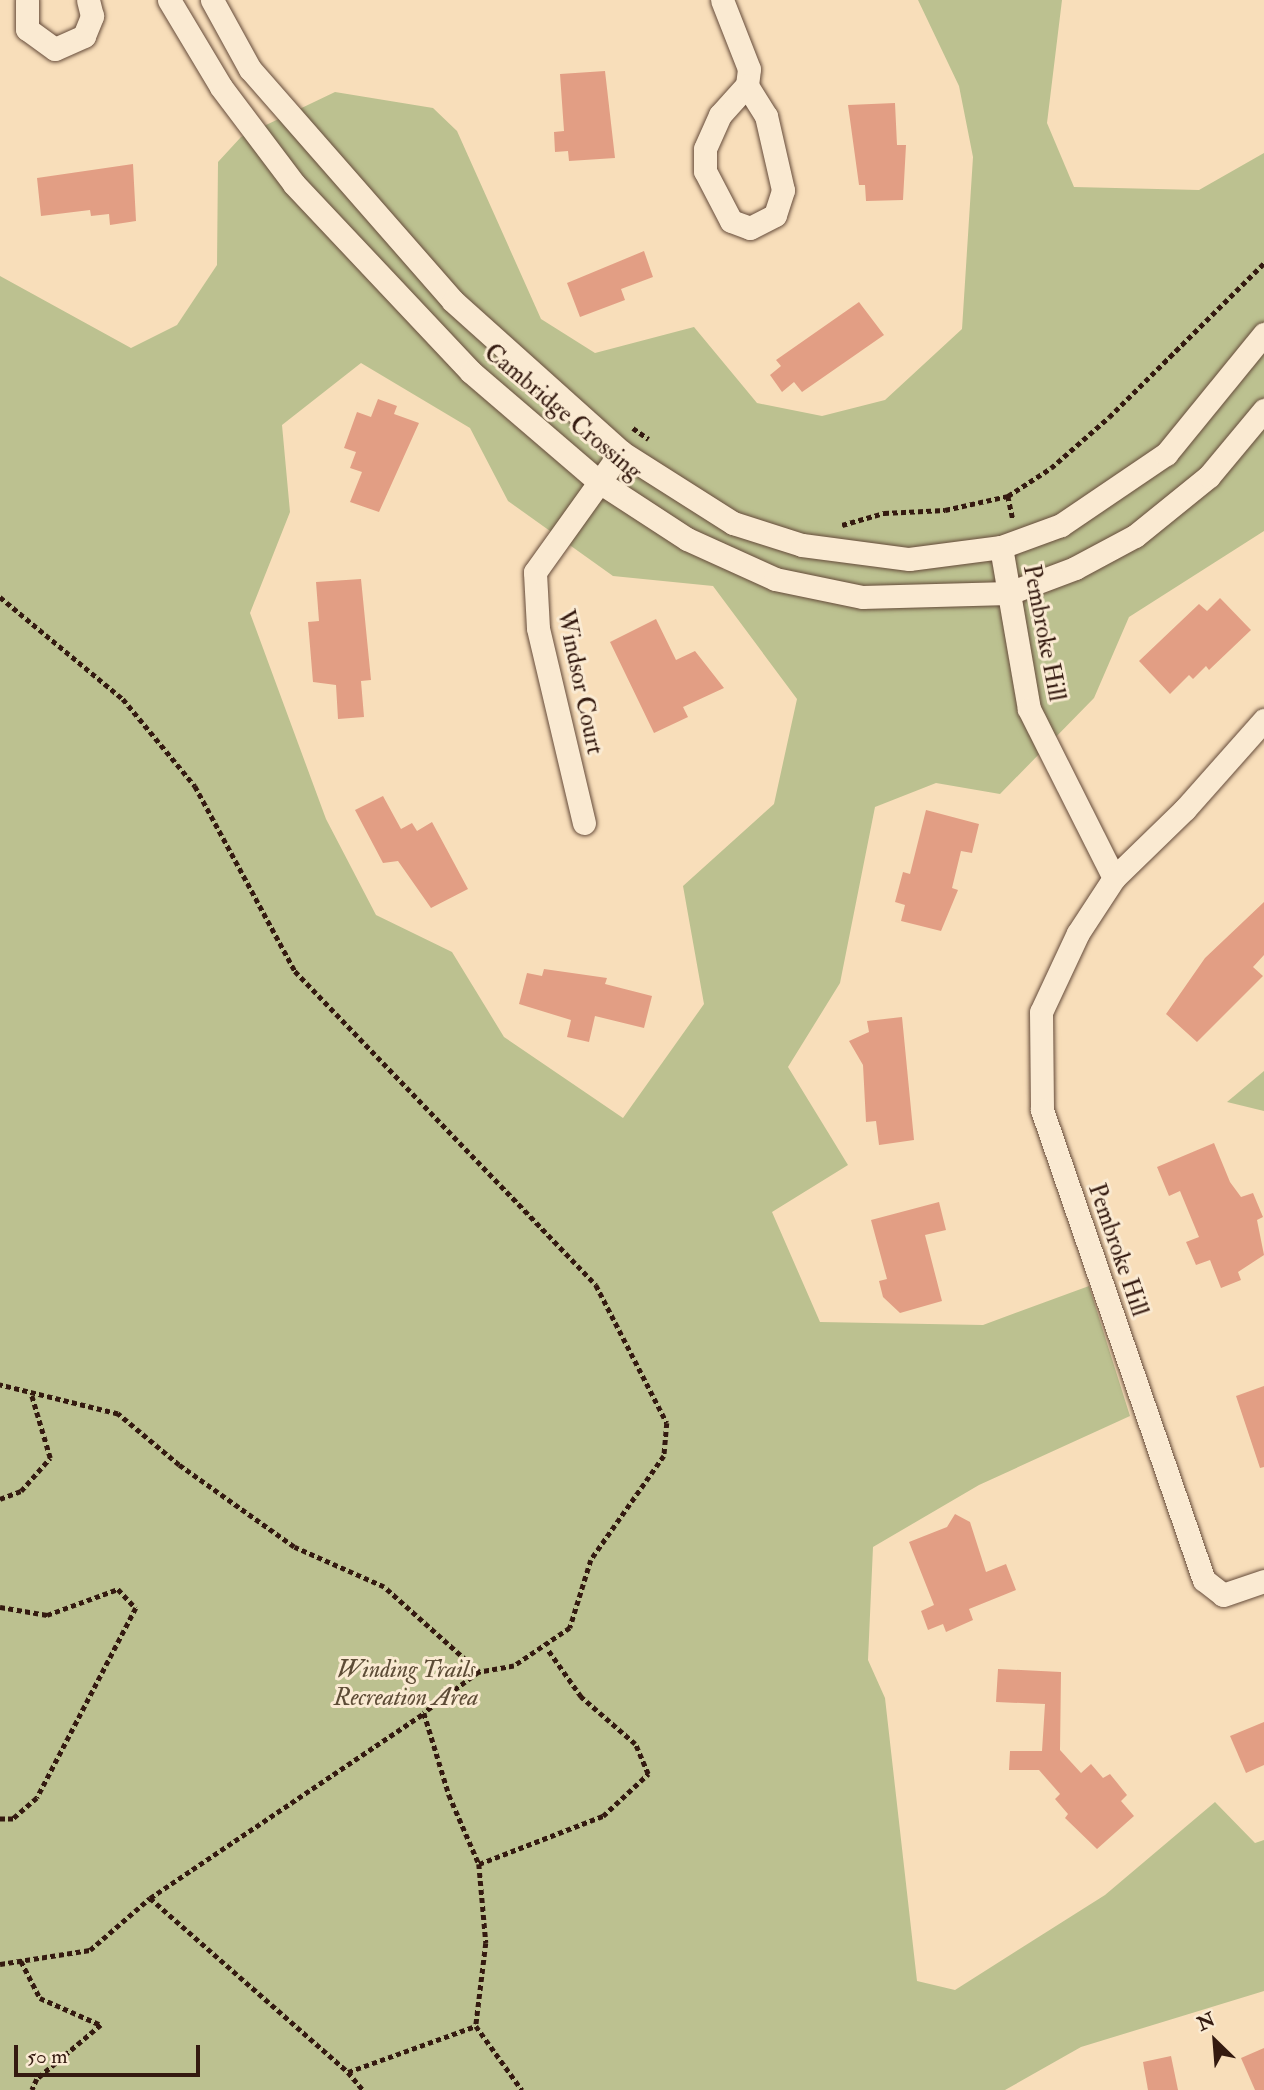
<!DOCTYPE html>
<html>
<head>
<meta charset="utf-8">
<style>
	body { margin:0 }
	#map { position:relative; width:1264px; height:2090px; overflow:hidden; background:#f8deba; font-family:"IM FELL Double Pica",serif }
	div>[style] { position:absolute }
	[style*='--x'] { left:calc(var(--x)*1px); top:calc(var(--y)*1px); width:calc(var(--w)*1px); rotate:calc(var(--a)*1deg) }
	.green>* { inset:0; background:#bcc190 }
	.building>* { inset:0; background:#e29e84 }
	.path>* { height:4.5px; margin-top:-2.25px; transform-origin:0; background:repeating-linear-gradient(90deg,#341a10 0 5px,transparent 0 8.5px) }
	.roads { filter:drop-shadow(0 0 2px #654b3a) drop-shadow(0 0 2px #654b3a) }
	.minor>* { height:23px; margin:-11.5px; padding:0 11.5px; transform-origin:11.5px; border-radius:11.5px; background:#faead2 }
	span { translate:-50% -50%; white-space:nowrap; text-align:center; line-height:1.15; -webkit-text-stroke:6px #faead2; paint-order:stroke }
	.street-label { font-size:24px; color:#341a10 }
	.park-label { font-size:24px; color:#5d4c36; font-style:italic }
	.north { position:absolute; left:1180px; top:2006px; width:70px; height:70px; -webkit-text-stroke:5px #faead2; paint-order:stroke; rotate:335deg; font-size:19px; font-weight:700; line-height:28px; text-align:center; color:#341a10 }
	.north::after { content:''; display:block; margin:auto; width:24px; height:32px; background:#341a10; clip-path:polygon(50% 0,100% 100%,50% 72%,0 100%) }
	.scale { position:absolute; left:14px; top:2045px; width:186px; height:32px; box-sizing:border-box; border:4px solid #341a10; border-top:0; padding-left:9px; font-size:21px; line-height:24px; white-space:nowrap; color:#341a10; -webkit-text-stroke:5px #faead2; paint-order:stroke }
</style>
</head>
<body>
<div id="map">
	<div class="green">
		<div style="clip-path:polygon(evenodd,918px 0,1062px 0,1047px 123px,1074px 187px,1199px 190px,1264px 153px,1264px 531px,1129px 617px,1094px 698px,1000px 794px,936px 783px,875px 807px,840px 983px,788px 1067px,848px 1165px,772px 1212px,820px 1322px,983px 1325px,1089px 1286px,1130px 1416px,979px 1485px,873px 1547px,868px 1660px,885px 1698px,917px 1981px,955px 1990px,1105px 1895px,1215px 1802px,1255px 1843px,1264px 1840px,1264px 1991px,1081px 2047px,1005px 2090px,0 2090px,0 276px,131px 348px,177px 325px,217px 265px,218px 162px,241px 137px,335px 92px,433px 108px,457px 131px,541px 319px,595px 353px,694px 327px,757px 403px,822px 416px,885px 400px,962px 329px,973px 157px,959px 86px,918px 0,361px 363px,470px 428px,508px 501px,613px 576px,713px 586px,797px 699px,774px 804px,683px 886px,704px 1004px,623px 1118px,504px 1037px,452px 952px,376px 915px,326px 819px,250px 613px,290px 512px,282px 425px,361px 363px)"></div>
		<div style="clip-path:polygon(1264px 1071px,1264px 1111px,1227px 1102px)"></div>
	</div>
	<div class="building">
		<div style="clip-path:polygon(605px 71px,615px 158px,569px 161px,568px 151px,555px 152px,554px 132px,564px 131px,560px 74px)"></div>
		<div style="clip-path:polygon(895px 103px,897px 145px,906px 145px,903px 200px,866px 201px,865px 185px,859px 185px,848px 105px)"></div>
		<div style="clip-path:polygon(133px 164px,136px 221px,110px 225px,109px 214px,91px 216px,90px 210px,41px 216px,37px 178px)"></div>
		<div style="clip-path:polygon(644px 251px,653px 277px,621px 289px,625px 300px,580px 317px,567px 283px)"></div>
		<div style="clip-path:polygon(859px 302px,884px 335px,802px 392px,794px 382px,782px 392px,770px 375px,781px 366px,776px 360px)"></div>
		<div style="clip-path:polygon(378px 399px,397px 406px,394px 414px,419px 423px,379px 512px,350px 502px,362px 472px,350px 468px,356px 452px,344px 448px,357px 412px,371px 417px)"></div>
		<div style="clip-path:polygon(361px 579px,371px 680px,361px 681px,364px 717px,338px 719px,336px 685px,313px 682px,308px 622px,319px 621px,316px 582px)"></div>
		<div style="clip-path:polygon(1220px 598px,1251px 630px,1209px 670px,1206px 666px,1193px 679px,1189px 675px,1170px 694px,1139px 661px,1199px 604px,1207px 611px)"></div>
		<div style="clip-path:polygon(656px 619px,676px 660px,695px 651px,724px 688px,683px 707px,688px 717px,654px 733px,610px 642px)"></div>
		<div style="clip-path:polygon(383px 796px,401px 829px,412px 823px,417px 831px,432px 822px,468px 889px,431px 908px,398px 861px,383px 863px,355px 810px)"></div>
		<div style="clip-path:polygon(926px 810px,979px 824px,972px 853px,961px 851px,952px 888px,958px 890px,941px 931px,901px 921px,905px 905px,895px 902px,903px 872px,910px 874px)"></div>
		<div style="clip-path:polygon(1264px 902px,1264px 955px,1253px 967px,1263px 976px,1197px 1042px,1166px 1014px,1205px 958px)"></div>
		<div style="clip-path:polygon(544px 969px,607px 978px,605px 984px,652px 996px,644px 1028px,595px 1016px,589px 1042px,567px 1037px,571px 1020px,519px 1004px,527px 973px,542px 976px)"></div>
		<div style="clip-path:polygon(902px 1017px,914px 1140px,879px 1145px,876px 1121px,866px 1122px,863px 1065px,849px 1041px,869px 1032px,867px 1021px)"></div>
		<div style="clip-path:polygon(1214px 1143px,1230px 1182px,1241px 1197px,1253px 1193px,1263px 1217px,1257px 1220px,1264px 1255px,1238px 1272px,1241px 1280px,1221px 1288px,1210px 1260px,1196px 1265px,1186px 1242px,1199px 1237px,1180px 1191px,1169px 1196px,1157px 1167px)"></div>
		<div style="clip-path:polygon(939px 1202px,946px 1230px,925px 1235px,942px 1301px,900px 1313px,883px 1297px,879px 1281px,887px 1279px,871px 1220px)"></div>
		<div style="clip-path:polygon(1264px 1386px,1264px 1467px,1260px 1468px,1236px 1396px)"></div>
		<div style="clip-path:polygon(955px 1514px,970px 1522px,986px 1572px,1006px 1564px,1016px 1590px,969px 1609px,973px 1620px,946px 1632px,943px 1624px,928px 1630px,921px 1611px,934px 1605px,909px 1542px,947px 1527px)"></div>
		<div style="clip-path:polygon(998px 1669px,1061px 1672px,1060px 1750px,1081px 1773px,1091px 1764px,1103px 1778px,1110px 1774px,1127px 1795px,1121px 1801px,1134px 1816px,1097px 1849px,1065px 1818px,1068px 1814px,1055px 1799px,1060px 1794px,1039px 1770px,1009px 1770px,1010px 1751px,1042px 1751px,1045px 1704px,996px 1702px)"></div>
		<div style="clip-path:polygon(1264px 1722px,1264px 1765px,1246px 1773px,1230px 1736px)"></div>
		<div style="clip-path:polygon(1264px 2048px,1264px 2090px,1255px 2090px,1241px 2058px)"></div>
		<div style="clip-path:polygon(1171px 2056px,1178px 2090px,1148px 2090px,1143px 2062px)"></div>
	</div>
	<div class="path">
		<div style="--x:633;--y:428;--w:19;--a:35"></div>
		<div style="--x:1008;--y:496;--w:25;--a:78"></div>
		<div style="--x:842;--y:525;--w:44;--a:-15.9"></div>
		<div style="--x:884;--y:513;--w:61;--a:-2.8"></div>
		<div style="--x:945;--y:510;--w:65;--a:-12.5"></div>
		<div style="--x:1008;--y:496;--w:51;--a:-33.1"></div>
		<div style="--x:1051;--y:468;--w:77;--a:-41.3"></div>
		<div style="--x:1109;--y:417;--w:218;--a:-44.8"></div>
		<div style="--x:0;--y:597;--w:160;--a:39.7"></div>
		<div style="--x:123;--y:699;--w:113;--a:50.4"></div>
		<div style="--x:195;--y:786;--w:210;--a:61.6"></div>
		<div style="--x:295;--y:971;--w:435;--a:46.2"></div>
		<div style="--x:596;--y:1285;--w:155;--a:62.8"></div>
		<div style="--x:667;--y:1423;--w:33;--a:95"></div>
		<div style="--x:664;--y:1456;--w:127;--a:125.1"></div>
		<div style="--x:591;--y:1560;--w:71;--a:107.2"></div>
		<div style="--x:570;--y:1628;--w:68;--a:145.8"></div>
		<div style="--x:514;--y:1666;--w:36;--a:170"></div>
		<div style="--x:479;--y:1672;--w:127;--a:-138.2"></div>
		<div style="--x:384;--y:1587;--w:98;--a:-156"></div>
		<div style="--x:294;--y:1547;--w:141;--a:-144.5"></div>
		<div style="--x:179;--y:1465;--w:80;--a:-140.1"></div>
		<div style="--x:118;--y:1414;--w:122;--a:-166.2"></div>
		<div style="--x:0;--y:1499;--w:22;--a:-21"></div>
		<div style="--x:21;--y:1491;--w:44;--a:-48.7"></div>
		<div style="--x:50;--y:1458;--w:67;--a:-106.5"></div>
		<div style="--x:0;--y:1607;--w:48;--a:9.7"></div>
		<div style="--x:47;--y:1615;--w:76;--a:-20.1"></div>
		<div style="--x:118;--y:1589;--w:26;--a:47"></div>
		<div style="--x:136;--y:1608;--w:214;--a:117.5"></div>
		<div style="--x:37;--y:1798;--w:32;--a:139"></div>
		<div style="--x:13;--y:1819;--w:13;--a:180"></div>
		<div style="--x:479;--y:1672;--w:69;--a:143.3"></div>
		<div style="--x:424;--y:1713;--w:86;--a:73"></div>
		<div style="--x:449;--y:1795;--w:75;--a:66.5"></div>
		<div style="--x:479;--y:1864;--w:79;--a:84.9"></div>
		<div style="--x:486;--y:1943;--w:84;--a:96.9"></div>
		<div style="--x:476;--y:2026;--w:79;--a:54.3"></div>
		<div style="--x:479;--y:1864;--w:133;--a:-21.2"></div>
		<div style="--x:603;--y:1816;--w:62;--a:-43"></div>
		<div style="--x:648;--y:1774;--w:33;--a:-113"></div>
		<div style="--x:635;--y:1744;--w:72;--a:-139"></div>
		<div style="--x:581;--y:1697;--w:59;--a:-125.3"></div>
		<div style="--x:150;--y:1898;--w:264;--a:41.3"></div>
		<div style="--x:348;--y:2072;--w:136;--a:-19.8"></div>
		<div style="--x:21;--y:1961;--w:42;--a:62.8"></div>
		<div style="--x:40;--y:1998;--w:67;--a:23.9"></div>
		<div style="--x:101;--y:2025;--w:84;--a:139.8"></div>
		<div style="--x:37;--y:2079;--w:12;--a:114"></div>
		<div style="--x:0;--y:1964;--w:91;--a:-8.8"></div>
		<div style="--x:90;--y:1950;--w:79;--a:-40.9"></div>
		<div style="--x:150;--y:1898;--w:331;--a:-34"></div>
		<div style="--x:348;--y:2072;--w:23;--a:50"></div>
	</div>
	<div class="roads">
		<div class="minor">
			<div style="--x:27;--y:0;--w:29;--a:90"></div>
			<div style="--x:27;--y:29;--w:34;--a:36"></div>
			<div style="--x:55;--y:49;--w:32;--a:-24"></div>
			<div style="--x:84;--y:36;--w:22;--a:-68"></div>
			<div style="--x:92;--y:16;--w:16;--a:-104"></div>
			<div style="--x:169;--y:0;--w:101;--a:59.1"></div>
			<div style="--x:221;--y:87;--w:121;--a:53"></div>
			<div style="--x:294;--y:184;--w:258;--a:46.7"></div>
			<div style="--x:471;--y:372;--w:167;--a:40.6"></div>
			<div style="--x:598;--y:481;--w:106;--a:33.1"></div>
			<div style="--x:687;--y:539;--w:97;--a:24.4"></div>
			<div style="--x:775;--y:579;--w:89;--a:11.7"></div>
			<div style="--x:862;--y:597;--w:147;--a:-1.6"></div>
			<div style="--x:1009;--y:593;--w:71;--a:-20.7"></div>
			<div style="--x:1075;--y:568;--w:68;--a:-28.1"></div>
			<div style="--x:1135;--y:536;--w:95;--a:-39"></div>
			<div style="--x:1209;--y:476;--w:86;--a:-50.2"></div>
			<div style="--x:212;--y:0;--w:79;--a:61.2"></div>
			<div style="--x:250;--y:69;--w:308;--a:48.8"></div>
			<div style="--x:453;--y:301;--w:226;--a:41.9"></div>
			<div style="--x:621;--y:452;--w:133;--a:32.4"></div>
			<div style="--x:733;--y:523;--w:72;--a:17.7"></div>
			<div style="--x:802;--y:545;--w:108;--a:7.5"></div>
			<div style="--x:909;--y:559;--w:93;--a:-7.4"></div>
			<div style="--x:1001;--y:547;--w:64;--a:-20.1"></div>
			<div style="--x:1061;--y:525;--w:127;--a:-34.1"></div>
			<div style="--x:1166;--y:454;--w:155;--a:-50.8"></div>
			<div style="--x:722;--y:0;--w:74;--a:68.6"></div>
			<div style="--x:749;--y:69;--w:16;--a:97"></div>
			<div style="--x:747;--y:85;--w:40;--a:132"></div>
			<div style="--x:720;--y:115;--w:37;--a:114"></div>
			<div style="--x:705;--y:149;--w:22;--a:90"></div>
			<div style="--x:705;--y:171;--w:56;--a:62.5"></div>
			<div style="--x:731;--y:221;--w:20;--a:20"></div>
			<div style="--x:750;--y:228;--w:28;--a:-27"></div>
			<div style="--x:775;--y:215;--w:26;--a:-72"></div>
			<div style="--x:783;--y:190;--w:76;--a:-102.9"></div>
			<div style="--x:766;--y:116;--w:36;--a:-122"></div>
			<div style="--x:1001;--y:547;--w:164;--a:80.2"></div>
			<div style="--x:1029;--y:709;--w:189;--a:63.3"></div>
			<div style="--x:1264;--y:720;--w:119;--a:131.6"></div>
			<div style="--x:1185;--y:809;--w:99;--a:135.8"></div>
			<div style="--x:1114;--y:878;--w:66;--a:123.2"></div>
			<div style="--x:1078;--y:933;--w:87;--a:115.1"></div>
			<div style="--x:1041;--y:1012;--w:98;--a:89.4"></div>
			<div style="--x:1042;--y:1110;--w:497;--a:71"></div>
			<div style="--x:1204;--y:1580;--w:24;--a:38"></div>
			<div style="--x:1223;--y:1595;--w:43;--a:-18.9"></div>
			<div style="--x:584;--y:823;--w:200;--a:-103.3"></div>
			<div style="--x:538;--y:628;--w:56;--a:-93.1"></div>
			<div style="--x:535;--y:572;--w:148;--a:-54.4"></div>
		</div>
	</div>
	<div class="street-label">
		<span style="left:563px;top:412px;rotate:40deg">Cambridge Crossing</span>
		<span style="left:1044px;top:633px;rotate:79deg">Pembroke Hill</span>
		<span style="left:580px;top:682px;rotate:78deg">Windsor Court</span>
		<span style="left:1118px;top:1250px;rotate:71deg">Pembroke Hill</span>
	</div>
	<div class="park-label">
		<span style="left:406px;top:1684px">Winding Trails<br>Recreation Area</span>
	</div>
	<div class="north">N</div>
	<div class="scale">50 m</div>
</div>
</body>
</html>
